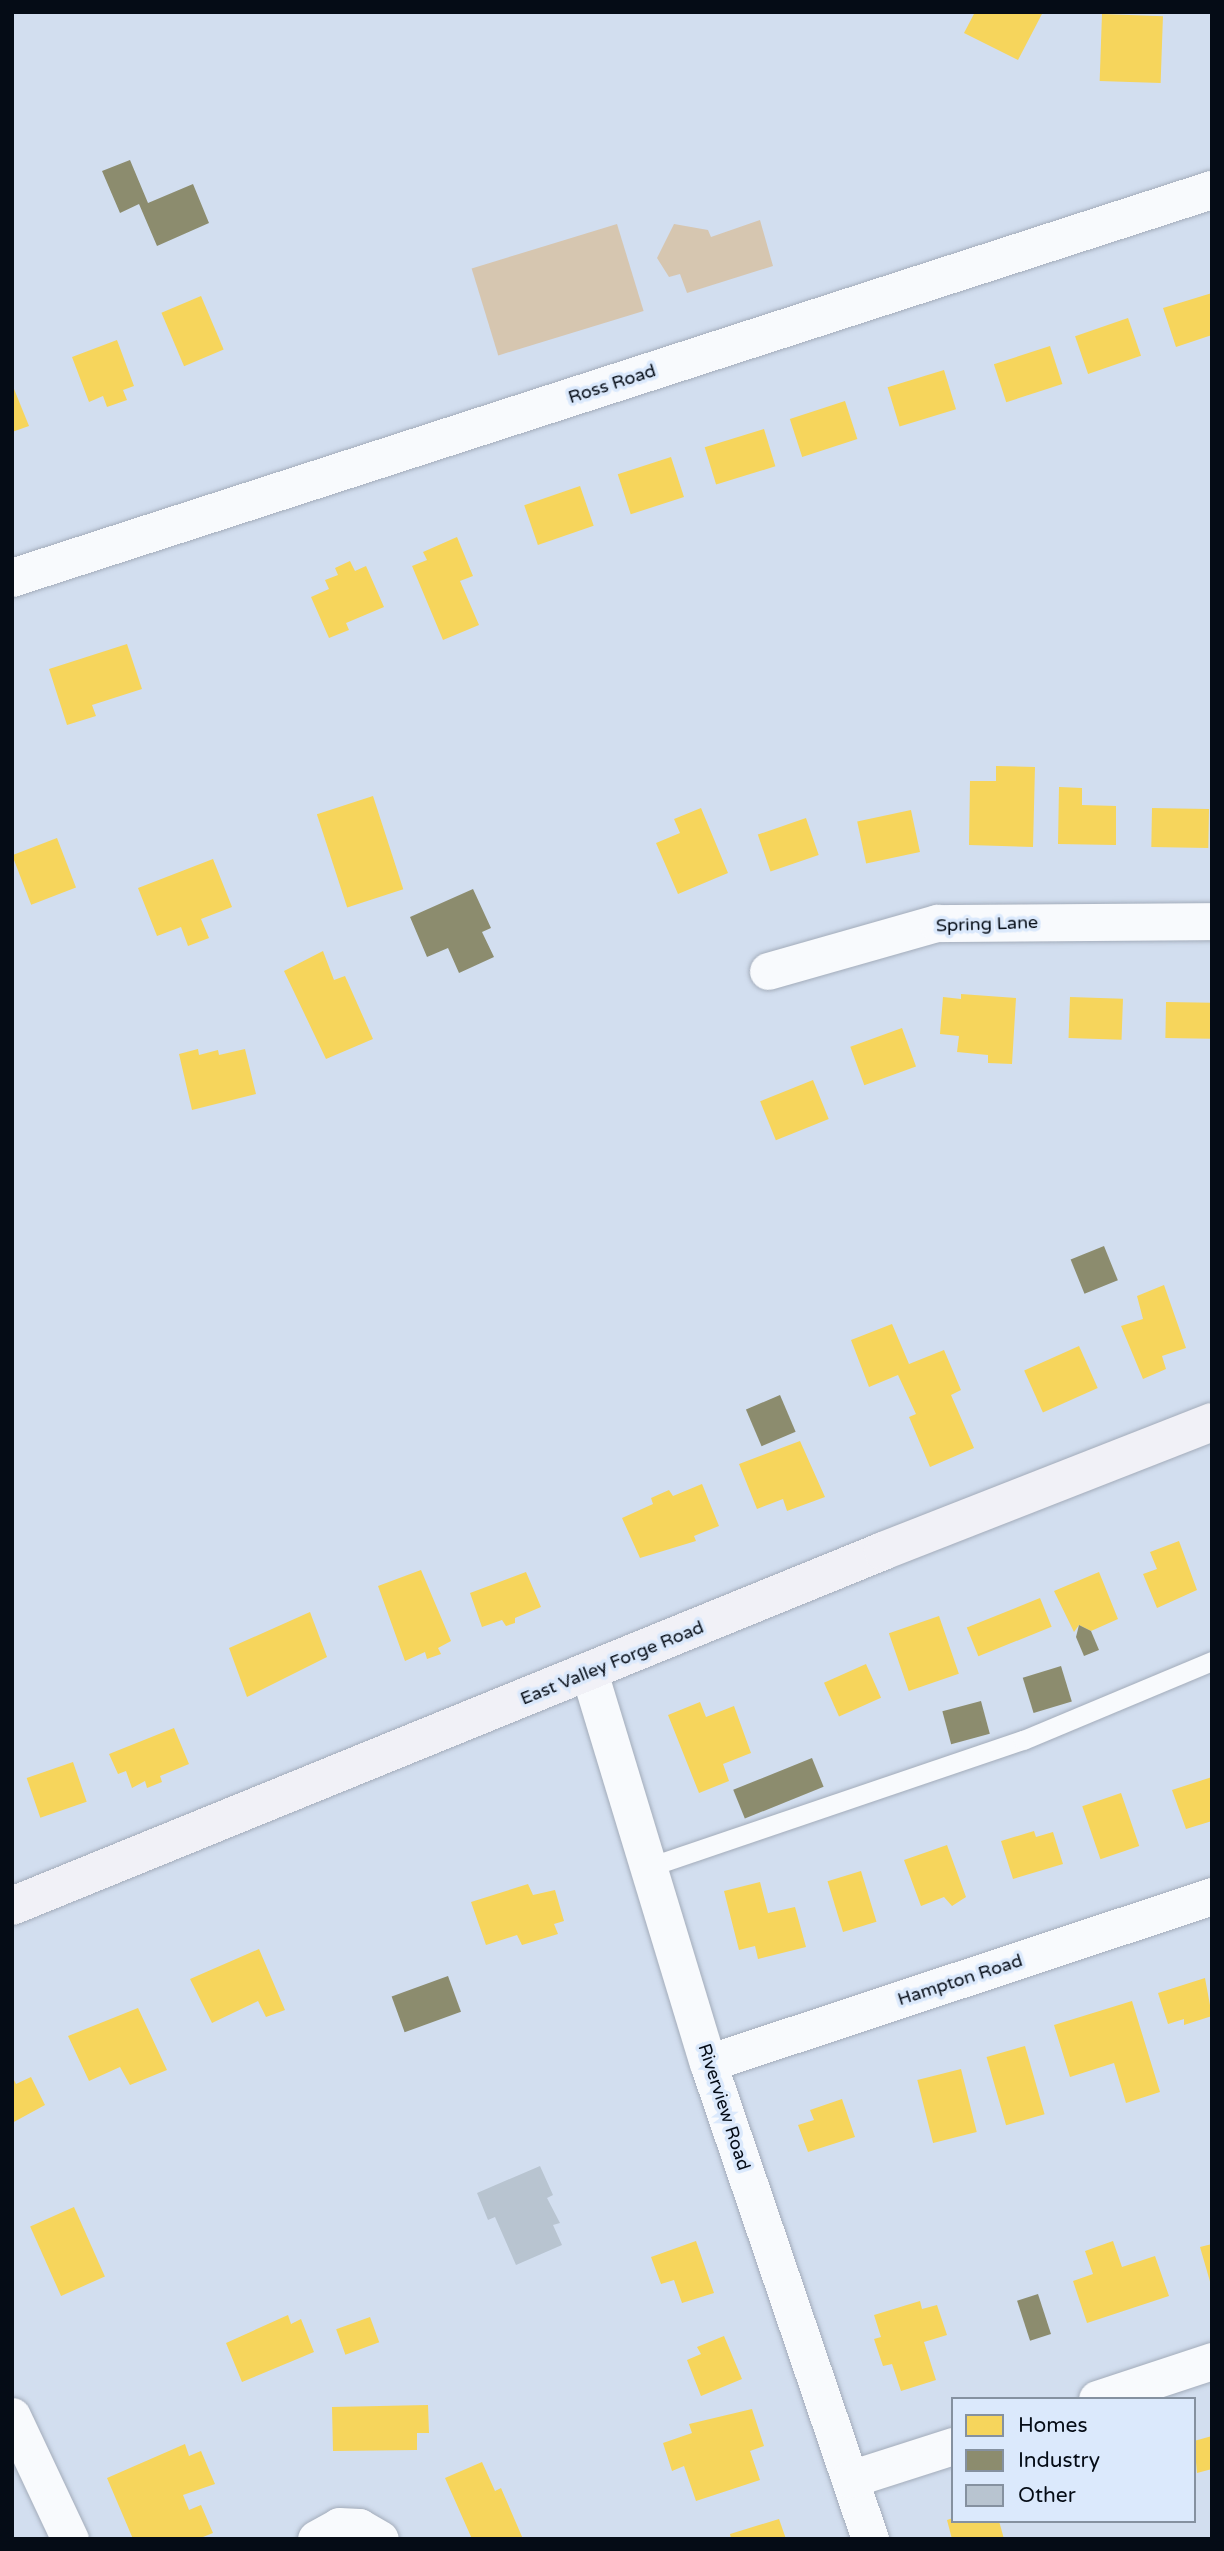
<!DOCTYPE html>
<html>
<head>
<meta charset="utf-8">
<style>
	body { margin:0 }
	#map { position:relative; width:1224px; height:2551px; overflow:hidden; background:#d2deef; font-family:"Varela Round",sans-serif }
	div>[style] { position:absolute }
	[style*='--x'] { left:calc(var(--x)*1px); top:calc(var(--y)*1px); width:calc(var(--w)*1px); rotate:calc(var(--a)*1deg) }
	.green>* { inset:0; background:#d6c6b0; transform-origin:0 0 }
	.homes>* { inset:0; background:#f6d55c; transform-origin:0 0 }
	.industry>* { inset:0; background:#8c8c6e; transform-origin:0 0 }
	.building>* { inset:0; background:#b8c4d0 }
	.roads { filter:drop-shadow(0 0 2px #a3acba) drop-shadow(0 0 2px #a3acba) }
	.service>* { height:19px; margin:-9.5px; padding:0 9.5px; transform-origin:9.5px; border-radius:9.5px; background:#f8fafd }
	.minor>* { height:37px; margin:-18.5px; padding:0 18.5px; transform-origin:18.5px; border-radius:18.5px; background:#f8fafd }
	.tertiary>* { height:38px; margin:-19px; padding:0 19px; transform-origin:19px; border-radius:19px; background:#f8fafd }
	.secondary>* { height:38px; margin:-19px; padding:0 19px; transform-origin:19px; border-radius:19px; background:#f1f1f7 }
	span { translate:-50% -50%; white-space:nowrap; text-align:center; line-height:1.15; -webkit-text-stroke:7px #dbe9fc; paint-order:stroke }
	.street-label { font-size:18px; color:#050c16 }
	.frame { position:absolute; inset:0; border:14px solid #050c16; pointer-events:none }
	.legend { position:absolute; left:951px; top:2397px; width:245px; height:126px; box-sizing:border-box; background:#dbe9fc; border:2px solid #8591a0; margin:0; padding:9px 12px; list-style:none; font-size:21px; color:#050c16 }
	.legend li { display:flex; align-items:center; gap:14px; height:35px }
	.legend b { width:35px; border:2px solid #8591a0 }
</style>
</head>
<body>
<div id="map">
	<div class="green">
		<div style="clip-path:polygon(760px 220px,773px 266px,687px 293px,680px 274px,669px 277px,657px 258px,674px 224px,708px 230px,711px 237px)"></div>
		<div style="left:617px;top:224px;width:91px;height:152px;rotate:73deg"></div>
	</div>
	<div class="homes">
		<div style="clip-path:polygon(975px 12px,1043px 12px,1018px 60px,964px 33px)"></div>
		<div style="left:1102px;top:14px;width:61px;height:67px;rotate:2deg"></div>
		<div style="clip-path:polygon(1212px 293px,1212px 335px,1176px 347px,1163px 308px)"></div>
		<div style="left:201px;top:296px;width:58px;height:43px;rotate:67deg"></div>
		<div style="left:1128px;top:318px;width:40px;height:56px;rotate:71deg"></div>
		<div style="clip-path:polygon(117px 340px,134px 386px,123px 390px,127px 400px,107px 407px,103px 396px,89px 402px,72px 357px)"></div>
		<div style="left:1050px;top:346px;width:40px;height:59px;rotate:72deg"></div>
		<div style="left:944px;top:370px;width:41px;height:59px;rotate:73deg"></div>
		<div style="clip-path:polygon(12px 384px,29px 426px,12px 432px)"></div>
		<div style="left:845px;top:401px;width:40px;height:58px;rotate:72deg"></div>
		<div style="left:764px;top:429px;width:39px;height:62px;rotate:73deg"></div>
		<div style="left:671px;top:457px;width:42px;height:56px;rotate:72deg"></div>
		<div style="left:580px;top:486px;width:42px;height:59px;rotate:71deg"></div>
		<div style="clip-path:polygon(457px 537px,473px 576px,460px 581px,479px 625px,443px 640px,412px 566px,427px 560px,423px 552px)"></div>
		<div style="clip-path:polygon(350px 561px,355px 571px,366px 566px,384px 607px,346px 623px,349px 630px,329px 638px,311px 597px,329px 589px,325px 580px,338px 575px,335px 568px)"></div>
		<div style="clip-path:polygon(127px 644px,142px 689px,92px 705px,96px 716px,67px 725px,49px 669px)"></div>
		<div style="clip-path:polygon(996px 766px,1035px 767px,1033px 847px,969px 845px,970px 781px,996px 781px)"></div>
		<div style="clip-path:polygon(1059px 787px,1082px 788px,1082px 805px,1116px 806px,1116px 845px,1058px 844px)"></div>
		<div style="left:373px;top:796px;width:98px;height:59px;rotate:72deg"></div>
		<div style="clip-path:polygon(701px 808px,728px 873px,678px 894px,656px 843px,680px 833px,674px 819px)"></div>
		<div style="left:1152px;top:808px;width:57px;height:39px;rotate:1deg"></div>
		<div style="left:911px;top:810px;width:43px;height:55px;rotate:78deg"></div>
		<div style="left:806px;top:818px;width:39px;height:51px;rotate:71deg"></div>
		<div style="left:57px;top:838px;width:53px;height:48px;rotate:69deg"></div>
		<div style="clip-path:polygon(213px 859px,232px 907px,201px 919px,209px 938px,188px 946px,181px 927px,157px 936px,138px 888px)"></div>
		<div style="clip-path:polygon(323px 951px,334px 980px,345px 976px,373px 1039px,326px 1059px,284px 971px)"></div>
		<div style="clip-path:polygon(961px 994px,1016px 998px,1012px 1064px,988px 1063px,988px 1055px,957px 1052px,959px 1036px,940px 1034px,943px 997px,961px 999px)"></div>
		<div style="left:1070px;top:997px;width:53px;height:41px;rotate:2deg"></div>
		<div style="left:1166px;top:1002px;width:46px;height:36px;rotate:1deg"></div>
		<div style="left:902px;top:1028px;width:41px;height:55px;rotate:70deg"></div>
		<div style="clip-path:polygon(198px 1049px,199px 1055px,218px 1050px,219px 1055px,245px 1049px,256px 1094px,192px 1110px,179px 1054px)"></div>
		<div style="left:813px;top:1080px;width:42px;height:57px;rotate:68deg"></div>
		<div style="clip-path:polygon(1164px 1285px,1186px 1348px,1162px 1356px,1166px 1369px,1143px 1379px,1121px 1326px,1143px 1319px,1137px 1296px)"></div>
		<div style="clip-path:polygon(892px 1324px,909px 1364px,944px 1350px,961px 1390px,951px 1395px,974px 1448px,930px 1467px,909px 1417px,916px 1414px,898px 1375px,869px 1387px,851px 1340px)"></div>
		<div style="left:1079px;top:1346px;width:46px;height:60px;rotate:66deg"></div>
		<div style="clip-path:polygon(800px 1441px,825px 1497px,787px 1511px,783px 1499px,757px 1509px,739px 1464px)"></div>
		<div style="clip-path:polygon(702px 1484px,719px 1526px,694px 1536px,696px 1541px,640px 1558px,622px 1518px,653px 1504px,651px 1498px,669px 1490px,673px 1496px)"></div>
		<div style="clip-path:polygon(1179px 1541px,1197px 1590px,1157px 1608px,1143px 1574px,1157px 1569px,1150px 1552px)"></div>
		<div style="clip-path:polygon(421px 1570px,451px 1641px,438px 1648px,441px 1654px,427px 1659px,425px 1652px,405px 1661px,378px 1586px)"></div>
		<div style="clip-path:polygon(526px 1572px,541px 1607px,515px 1618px,515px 1623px,506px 1626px,502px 1620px,482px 1627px,470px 1593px)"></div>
		<div style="clip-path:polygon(1099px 1572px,1118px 1619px,1091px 1631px,1079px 1625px,1074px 1632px,1054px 1591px)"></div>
		<div style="left:1040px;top:1598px;width:31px;height:79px;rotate:68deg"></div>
		<div style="clip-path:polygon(310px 1612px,327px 1657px,247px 1697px,229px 1648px)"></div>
		<div style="left:939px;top:1616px;width:61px;height:53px;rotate:71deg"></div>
		<div style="left:866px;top:1664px;width:37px;height:46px;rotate:66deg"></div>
		<div style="clip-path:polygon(700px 1702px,706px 1717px,734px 1706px,751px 1753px,723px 1764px,729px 1781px,699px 1793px,668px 1715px)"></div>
		<div style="clip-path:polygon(174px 1728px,189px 1764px,160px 1776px,162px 1782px,147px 1788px,145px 1781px,132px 1788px,126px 1771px,118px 1774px,109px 1754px)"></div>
		<div style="left:73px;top:1762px;width:42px;height:49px;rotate:71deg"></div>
		<div style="clip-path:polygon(1212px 1777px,1212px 1821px,1186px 1829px,1172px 1790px)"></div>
		<div style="left:1121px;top:1793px;width:56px;height:41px;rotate:71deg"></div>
		<div style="clip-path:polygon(1034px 1831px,1036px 1837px,1053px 1832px,1063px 1864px,1013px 1879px,1001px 1841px)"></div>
		<div style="clip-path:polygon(947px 1845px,966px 1897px,952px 1906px,944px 1897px,921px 1906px,904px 1860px)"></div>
		<div style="left:861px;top:1871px;width:53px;height:35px;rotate:73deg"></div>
		<div style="clip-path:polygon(760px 1882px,768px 1913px,795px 1907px,806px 1947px,758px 1959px,755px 1946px,739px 1950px,724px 1891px)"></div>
		<div style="clip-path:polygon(528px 1884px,533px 1895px,555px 1890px,564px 1921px,554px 1924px,558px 1934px,522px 1945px,517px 1935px,486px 1945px,471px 1902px)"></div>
		<div style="clip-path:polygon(259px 1949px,285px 2010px,266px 2017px,258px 2001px,212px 2023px,190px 1979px)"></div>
		<div style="clip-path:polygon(1205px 1978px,1212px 2016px,1184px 2025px,1184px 2019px,1168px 2024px,1158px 1993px)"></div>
		<div style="clip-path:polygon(1132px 2001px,1160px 2092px,1126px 2103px,1114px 2063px,1070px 2077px,1054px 2025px)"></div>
		<div style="clip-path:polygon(138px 2008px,167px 2070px,130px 2085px,120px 2067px,89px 2081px,68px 2036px)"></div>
		<div style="left:1025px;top:2046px;width:71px;height:40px;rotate:74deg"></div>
		<div style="left:961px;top:2069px;width:65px;height:45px;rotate:76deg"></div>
		<div style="clip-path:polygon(12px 2076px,16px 2084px,31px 2077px,45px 2105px,12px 2123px)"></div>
		<div style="clip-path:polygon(842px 2099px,855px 2137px,808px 2152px,798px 2125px,814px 2120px,810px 2110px)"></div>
		<div style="left:74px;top:2207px;width:76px;height:48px;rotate:66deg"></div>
		<div style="clip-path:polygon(696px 2241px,714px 2293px,682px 2303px,674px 2280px,661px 2284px,651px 2257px)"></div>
		<div style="clip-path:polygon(1113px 2241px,1122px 2267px,1155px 2256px,1169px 2296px,1087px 2323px,1073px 2281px,1093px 2274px,1085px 2251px)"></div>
		<div style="clip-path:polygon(1212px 2244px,1212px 2285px,1211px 2285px,1200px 2247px)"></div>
		<div style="clip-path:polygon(920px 2301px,922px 2309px,937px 2305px,947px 2335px,924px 2342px,936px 2380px,901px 2391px,892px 2364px,883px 2366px,874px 2339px,881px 2337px,874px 2315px)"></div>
		<div style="clip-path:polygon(288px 2315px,291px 2324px,301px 2319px,314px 2352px,242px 2382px,226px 2343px)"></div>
		<div style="left:370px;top:2317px;width:27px;height:36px;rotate:70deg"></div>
		<div style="clip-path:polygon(724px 2336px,742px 2379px,701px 2396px,687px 2360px,701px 2354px,697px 2347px)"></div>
		<div style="clip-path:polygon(428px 2405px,429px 2433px,417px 2433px,417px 2450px,333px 2451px,332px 2407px)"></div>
		<div style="clip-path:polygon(752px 2409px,764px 2446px,750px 2451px,760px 2480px,696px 2501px,684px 2466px,672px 2471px,663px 2443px,692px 2433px,689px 2424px)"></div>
		<div style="clip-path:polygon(1212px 2436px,1212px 2469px,1197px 2473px,1194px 2441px)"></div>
		<div style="clip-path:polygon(185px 2444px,189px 2456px,201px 2451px,215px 2484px,183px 2495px,189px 2510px,201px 2505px,213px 2533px,198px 2539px,133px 2539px,107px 2478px)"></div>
		<div style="clip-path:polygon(482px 2462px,495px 2491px,501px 2488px,523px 2539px,472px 2539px,445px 2478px)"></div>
		<div style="clip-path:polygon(953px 2518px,999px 2521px,1004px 2539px,952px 2539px,947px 2520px)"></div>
		<div style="clip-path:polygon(779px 2519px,786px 2539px,731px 2539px,730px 2534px)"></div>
	</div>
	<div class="industry">
		<div style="clip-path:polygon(130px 160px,148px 203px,193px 184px,209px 223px,157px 246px,139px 204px,120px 213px,102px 171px)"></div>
		<div style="clip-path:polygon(473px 889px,491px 928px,482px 932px,494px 957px,459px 973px,448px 948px,427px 957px,410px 917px)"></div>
		<div style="left:1104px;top:1246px;width:37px;height:36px;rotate:68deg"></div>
		<div style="left:780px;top:1395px;width:40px;height:37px;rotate:67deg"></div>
		<div style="clip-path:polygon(1079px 1625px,1091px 1631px,1099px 1650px,1084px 1656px,1076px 1637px)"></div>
		<div style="left:1061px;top:1666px;width:37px;height:40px;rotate:73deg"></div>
		<div style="left:981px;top:1701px;width:34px;height:40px;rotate:75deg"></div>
		<div style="left:812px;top:1758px;width:31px;height:85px;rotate:68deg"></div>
		<div style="left:448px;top:1976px;width:38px;height:60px;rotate:70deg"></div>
		<div style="left:1038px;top:2294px;width:42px;height:22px;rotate:72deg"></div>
	</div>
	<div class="building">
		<div style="clip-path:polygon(540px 2166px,553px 2195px,547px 2198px,560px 2223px,553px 2225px,562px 2245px,516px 2265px,495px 2217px,488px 2220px,477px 2193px)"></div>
	</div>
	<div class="roads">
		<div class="service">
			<div style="--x:649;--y:1867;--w:395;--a:-18.8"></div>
			<div style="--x:1023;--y:1740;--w:205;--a:-22.7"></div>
		</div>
		<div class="minor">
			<div style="--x:768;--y:971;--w:176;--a:-15.9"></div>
			<div style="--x:937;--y:923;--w:275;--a:-0.4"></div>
			<div style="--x:589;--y:1672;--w:409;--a:73.1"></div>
			<div style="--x:708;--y:2063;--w:503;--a:71.2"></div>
			<div style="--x:708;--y:2063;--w:531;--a:-18.33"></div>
			<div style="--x:1097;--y:2399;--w:121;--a:-18.3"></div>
			<div style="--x:12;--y:2416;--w:136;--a:64.8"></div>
			<div style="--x:850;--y:2479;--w:108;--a:-17.8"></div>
			<div style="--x:316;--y:2539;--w:26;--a:-29"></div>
			<div style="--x:339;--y:2526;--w:20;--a:3"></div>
			<div style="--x:359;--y:2527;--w:24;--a:30"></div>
		</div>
		<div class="tertiary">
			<div style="--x:12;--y:578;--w:1261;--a:-17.92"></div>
		</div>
		<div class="secondary">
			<div style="--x:12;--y:1906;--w:941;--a:-22.17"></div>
			<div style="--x:883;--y:1551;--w:353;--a:-21.4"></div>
		</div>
	</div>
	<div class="street-label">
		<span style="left:612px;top:384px;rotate:-18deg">Ross Road</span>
		<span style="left:987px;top:924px;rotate:-2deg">Spring Lane</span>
		<span style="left:612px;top:1663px;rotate:-22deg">East Valley Forge Road</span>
		<span style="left:960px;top:1980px;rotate:-18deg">Hampton Road</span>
		<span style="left:724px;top:2107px;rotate:72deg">Riverview Road</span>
	</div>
	<div class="frame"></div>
	<ul class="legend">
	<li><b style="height:19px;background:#f6d55c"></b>Homes</li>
	<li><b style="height:19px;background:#8c8c6e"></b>Industry</li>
	<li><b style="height:19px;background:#b8c4d0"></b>Other</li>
	</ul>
</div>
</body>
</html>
